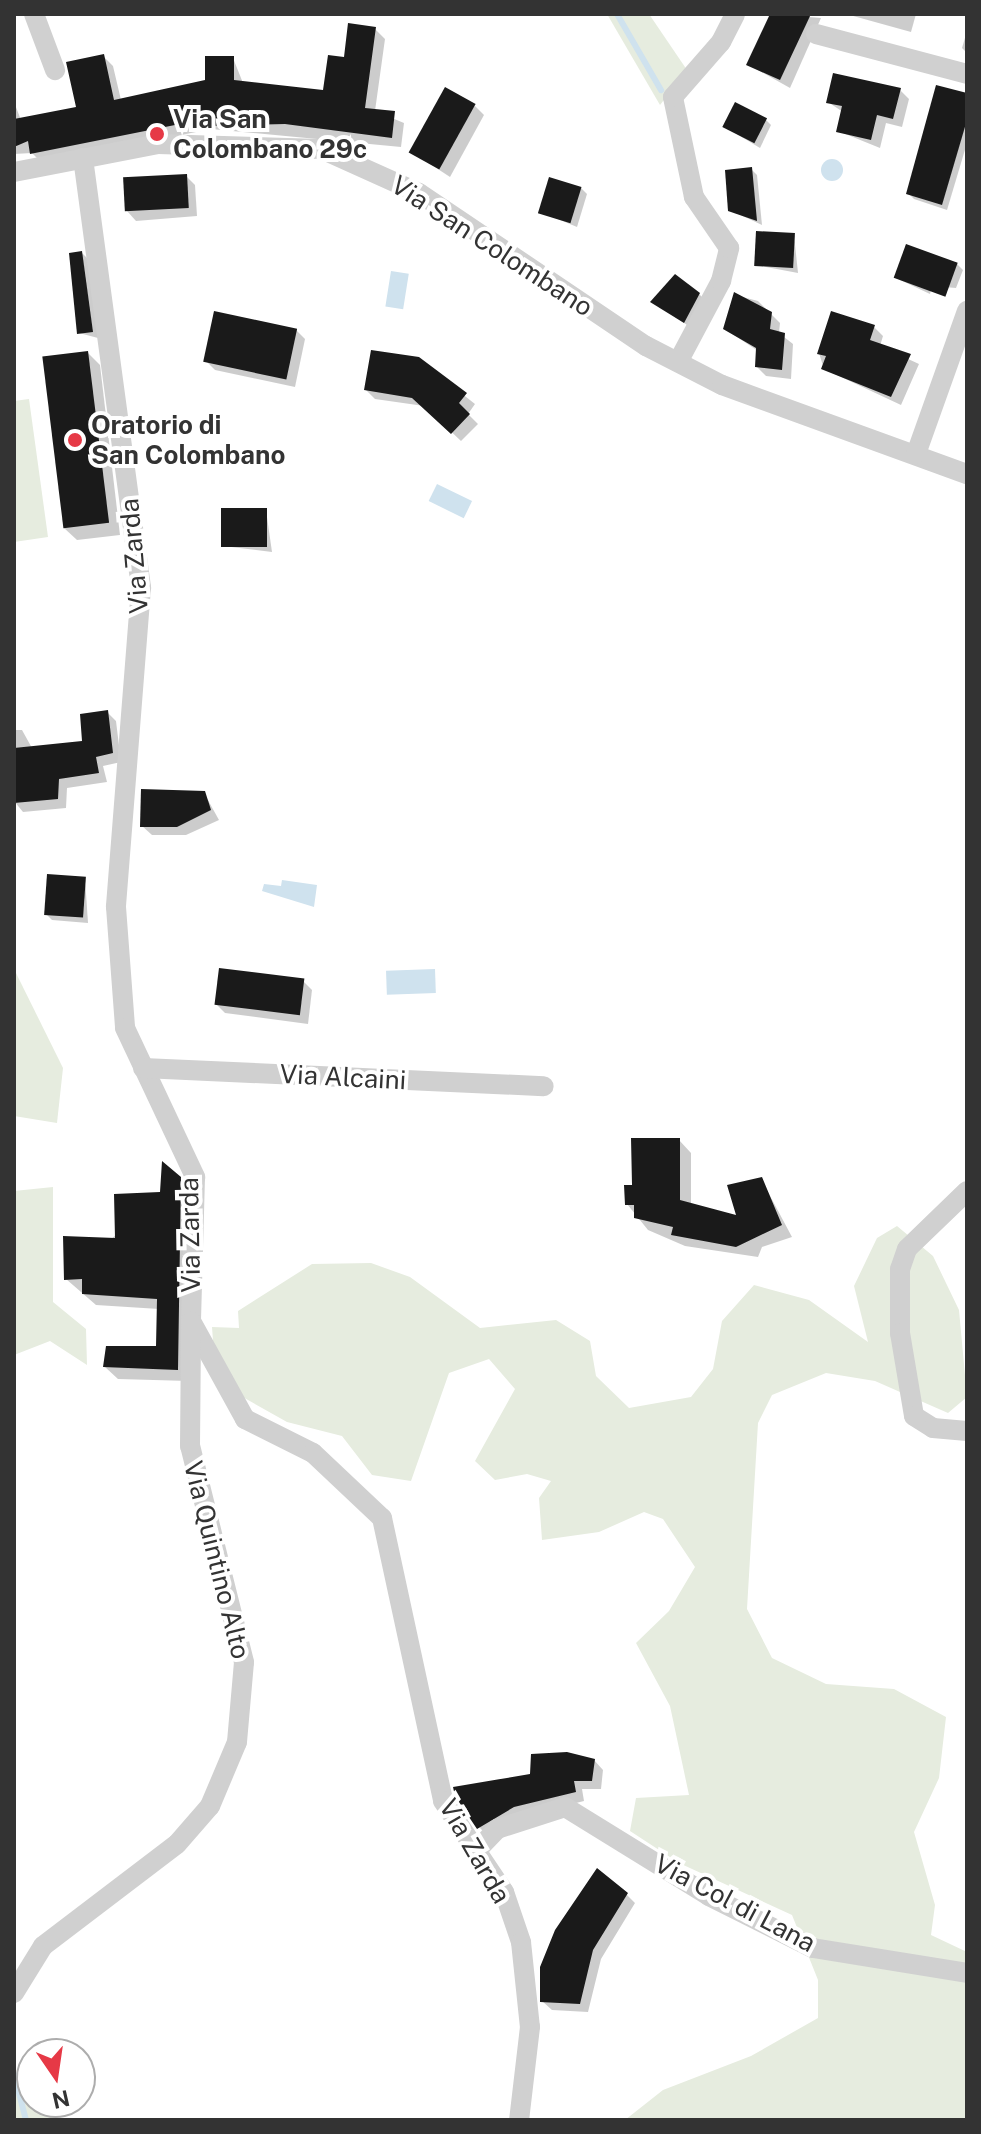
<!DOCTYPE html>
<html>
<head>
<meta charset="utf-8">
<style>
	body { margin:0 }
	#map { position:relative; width:981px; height:2134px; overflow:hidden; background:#fff; font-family:"Public Sans",sans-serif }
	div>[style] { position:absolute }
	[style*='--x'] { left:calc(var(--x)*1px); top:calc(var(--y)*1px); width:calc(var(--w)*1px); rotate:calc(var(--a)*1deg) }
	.green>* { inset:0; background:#e6ecdf }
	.water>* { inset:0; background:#cfe2ee; transform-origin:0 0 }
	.round { border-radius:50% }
	.shadow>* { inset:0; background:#0003 }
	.stream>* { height:6px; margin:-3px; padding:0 3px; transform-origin:3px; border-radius:3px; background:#cfe2ee }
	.building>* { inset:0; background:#1a1a1a; transform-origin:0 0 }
	.minor>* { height:20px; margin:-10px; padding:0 10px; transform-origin:10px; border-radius:10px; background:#d0d0d0 }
	.dots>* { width:22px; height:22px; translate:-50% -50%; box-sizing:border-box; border:4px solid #fff; border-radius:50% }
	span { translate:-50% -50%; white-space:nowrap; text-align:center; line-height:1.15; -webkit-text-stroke:8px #fff; paint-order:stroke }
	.poi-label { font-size:26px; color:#333; font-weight:700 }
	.left { translate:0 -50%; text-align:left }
	.street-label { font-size:26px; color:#333 }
	.frame { position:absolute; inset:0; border:16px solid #333; pointer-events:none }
	.north { position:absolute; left:16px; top:2038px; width:80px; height:80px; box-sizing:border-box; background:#fff; border:2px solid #adadad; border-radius:50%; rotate:167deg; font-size:22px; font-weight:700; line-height:32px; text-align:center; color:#333 }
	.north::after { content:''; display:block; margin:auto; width:28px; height:36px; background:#e63946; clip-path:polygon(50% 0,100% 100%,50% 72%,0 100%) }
</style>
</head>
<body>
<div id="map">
	<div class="green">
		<div style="clip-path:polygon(607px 14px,649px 14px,687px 70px,660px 105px)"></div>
		<div style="clip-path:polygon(29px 399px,48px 537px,14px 542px,14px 401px)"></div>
		<div style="clip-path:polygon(14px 969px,63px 1068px,57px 1123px,14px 1116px)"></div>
		<div style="clip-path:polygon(53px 1187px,53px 1302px,86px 1329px,87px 1365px,50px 1341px,14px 1355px,14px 1191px)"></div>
		<div style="clip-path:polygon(897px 1226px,933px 1256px,959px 1310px,967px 1397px,948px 1413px,875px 1381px,826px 1373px,772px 1395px,758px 1423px,747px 1609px,772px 1658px,826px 1684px,894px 1689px,946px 1717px,939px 1778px,914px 1832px,935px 1905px,931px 1935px,967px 1952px,966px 2120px,625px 2120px,663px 2090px,751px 2056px,818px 2018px,818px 1980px,792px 1915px,679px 1863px,630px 1831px,636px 1798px,689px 1795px,670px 1706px,636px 1643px,669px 1611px,695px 1567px,663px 1519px,644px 1512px,599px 1532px,542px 1540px,539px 1498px,551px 1481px,527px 1474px,495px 1480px,475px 1461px,515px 1389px,489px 1359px,449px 1373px,411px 1481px,372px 1475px,342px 1436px,287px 1422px,216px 1382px,212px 1327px,239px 1328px,238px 1311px,312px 1264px,371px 1263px,410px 1277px,480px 1328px,556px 1320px,590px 1341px,596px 1376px,629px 1408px,691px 1397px,713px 1369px,722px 1321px,754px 1285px,809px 1300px,868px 1342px,854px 1286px,877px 1238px)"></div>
		<div style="clip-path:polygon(14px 2076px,32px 2078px,32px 2102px,52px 2102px,59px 2120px,14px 2120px)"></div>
	</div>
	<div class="water">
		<div class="round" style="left:821px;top:159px;width:22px;height:22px"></div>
		<div style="left:391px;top:271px;width:18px;height:36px;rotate:9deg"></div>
		<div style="left:437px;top:484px;width:39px;height:19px;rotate:26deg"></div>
		<div style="clip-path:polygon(282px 880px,317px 885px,314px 907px,262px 891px,264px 884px,281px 886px)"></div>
		<div style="left:435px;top:969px;width:24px;height:49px;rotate:88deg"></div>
	</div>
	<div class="shadow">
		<div style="clip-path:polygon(772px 14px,821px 18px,790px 88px,749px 65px)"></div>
		<div style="clip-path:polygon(846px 14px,916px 14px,911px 32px)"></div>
		<div style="clip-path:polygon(375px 29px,385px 39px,375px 111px,404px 123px,401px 147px,211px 129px,42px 163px,32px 153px,14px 154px,14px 102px,21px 120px,78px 109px,103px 56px,113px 66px,121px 100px,207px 82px,233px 58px,243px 83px,324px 92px)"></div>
		<div style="clip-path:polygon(967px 31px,967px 53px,962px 48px)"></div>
		<div style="clip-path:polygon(900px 90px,909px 99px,902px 127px,886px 123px,880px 148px,838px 131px,843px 112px,828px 102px)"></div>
		<div style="clip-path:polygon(967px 95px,967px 143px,947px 210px,914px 199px,908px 193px)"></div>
		<div style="clip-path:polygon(475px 106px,484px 115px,450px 177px,412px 152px)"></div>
		<div style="clip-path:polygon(766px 120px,771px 125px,760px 148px,725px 127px)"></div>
		<div style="clip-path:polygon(751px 169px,757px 175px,762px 225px,730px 210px)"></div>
		<div style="clip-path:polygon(186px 176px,195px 185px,197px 216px,136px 221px,127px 211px)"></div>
		<div style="clip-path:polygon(581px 188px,587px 194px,577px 227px,541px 212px)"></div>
		<div style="clip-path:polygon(794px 235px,798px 273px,756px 265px)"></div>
		<div style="clip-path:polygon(82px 253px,88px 259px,98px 338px,79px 333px)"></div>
		<div style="clip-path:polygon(957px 264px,963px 270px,956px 288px,932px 286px,930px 294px,896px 278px)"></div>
		<div style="clip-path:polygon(699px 294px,705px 300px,690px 327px,653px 302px)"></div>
		<div style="clip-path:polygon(735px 295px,758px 301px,780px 323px,779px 333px,793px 344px,791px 379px,766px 376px,757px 367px,758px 351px,725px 329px)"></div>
		<div style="clip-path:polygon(874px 327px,883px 336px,880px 346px,919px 364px,901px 405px,824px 369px,819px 353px)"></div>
		<div style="clip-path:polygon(296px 330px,305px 339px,295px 387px,215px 370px,206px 361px)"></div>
		<div style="clip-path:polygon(88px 353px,100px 365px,120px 535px,77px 540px,64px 528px)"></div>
		<div style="clip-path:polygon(418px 359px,475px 404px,468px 414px,478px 424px,461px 441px,424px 406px,375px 399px,366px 390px)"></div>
		<div style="clip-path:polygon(266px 510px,272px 552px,223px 546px)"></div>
		<div style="clip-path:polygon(107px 712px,116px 721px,121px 762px,103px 766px,107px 782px,67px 788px,66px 808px,23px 812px,14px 801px,14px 730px,22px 730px,32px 748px,84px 742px)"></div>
		<div style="clip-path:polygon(204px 793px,219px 820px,186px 835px,152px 835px,142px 826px)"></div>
		<div style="clip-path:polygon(85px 878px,88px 923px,52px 920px,46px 914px)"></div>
		<div style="clip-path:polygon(303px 981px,312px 990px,308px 1024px,225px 1013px,216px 1004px)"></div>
		<div style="clip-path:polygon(679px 1140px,691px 1153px,691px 1205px,739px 1218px,761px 1179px,792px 1237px,762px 1247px,758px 1257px,685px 1246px,648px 1230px,627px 1204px)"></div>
		<div style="clip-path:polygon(179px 1179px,192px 1192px,189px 1381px,118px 1379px,105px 1367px,158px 1348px,159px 1309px,96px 1305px,66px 1279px)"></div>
		<div style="clip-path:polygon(594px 1760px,603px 1770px,601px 1789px,582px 1789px,584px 1801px,524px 1816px,488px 1836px,479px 1827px,532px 1775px)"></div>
		<div style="clip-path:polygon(626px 1894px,635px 1903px,601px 1959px,588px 2012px,552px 2010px,542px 2001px)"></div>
	</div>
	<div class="stream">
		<div style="--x:617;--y:14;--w:88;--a:59.9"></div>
		<div style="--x:14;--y:2074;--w:48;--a:75.4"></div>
	</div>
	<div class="building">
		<div style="clip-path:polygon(770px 14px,811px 14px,780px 80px,746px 65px)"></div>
		<div style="clip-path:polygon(348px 23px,376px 27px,365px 108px,395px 111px,392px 138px,285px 124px,205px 126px,205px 119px,30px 154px,28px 141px,14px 147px,14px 119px,76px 107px,66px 62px,104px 54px,114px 100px,205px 80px,205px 56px,234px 56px,234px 80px,323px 90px,328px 55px,344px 57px)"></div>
		<div style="clip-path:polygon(833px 73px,901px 88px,893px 119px,877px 115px,871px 140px,836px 132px,842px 106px,826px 103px)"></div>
		<div style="clip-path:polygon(936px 85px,967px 93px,967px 120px,942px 205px,906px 194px)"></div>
		<div style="left:445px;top:87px;width:35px;height:75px;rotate:29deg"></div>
		<div style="left:735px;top:102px;width:36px;height:28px;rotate:27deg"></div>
		<div style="clip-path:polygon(752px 167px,757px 221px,728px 211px,725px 170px)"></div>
		<div style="left:187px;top:174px;width:34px;height:64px;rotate:87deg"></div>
		<div style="left:549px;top:177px;width:34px;height:38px;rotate:17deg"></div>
		<div style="left:756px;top:231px;width:39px;height:35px;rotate:3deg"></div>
		<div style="left:906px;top:244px;width:55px;height:36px;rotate:20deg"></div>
		<div style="clip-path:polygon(82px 251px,93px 332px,77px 334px,69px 253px)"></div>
		<div style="clip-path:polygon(675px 274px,700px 293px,684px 323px,650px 302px)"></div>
		<div style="clip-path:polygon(734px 292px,772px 312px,770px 329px,785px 333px,782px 370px,755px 367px,756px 348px,723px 329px)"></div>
		<div style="left:214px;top:311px;width:85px;height:52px;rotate:12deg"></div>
		<div style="clip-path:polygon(831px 311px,875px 325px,870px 340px,911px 354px,891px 397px,821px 369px,826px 356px,817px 354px)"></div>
		<div style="clip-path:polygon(371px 350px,419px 357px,467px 393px,459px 403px,470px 414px,451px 434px,412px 398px,364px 390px)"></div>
		<div style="left:88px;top:351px;width:173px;height:46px;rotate:83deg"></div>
		<div style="left:221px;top:508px;width:46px;height:39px"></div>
		<div style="clip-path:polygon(108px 710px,113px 753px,96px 757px,99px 773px,59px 779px,58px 799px,14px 803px,14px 748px,82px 741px,80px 714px)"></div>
		<div style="clip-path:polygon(141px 789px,205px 791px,211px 810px,177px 827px,140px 827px)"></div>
		<div style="left:47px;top:874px;width:39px;height:41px;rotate:4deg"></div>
		<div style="left:219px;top:968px;width:86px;height:37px;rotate:7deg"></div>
		<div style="clip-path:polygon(631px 1138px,680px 1138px,680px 1200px,736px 1215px,727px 1185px,762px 1177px,782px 1225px,736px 1247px,671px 1235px,673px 1227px,634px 1218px,634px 1205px,625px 1205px,624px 1185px,632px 1185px)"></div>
		<div style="clip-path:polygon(162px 1161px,181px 1177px,178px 1370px,103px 1367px,106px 1346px,156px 1346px,157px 1299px,82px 1294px,82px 1279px,64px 1280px,63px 1236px,115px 1238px,114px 1194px,160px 1192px)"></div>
		<div style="clip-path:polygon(567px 1752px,595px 1759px,592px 1781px,574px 1781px,576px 1792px,514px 1807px,477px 1829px,455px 1796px,453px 1787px,530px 1774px,531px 1754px)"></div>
		<div style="clip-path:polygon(597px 1868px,628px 1893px,593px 1950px,580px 2004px,540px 2002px,540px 1967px,555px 1930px)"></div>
	</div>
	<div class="minor">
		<div style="--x:34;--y:14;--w:60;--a:69.4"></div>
		<div style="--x:816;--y:34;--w:156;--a:14.8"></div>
		<div style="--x:83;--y:158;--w:434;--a:82.3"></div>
		<div style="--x:141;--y:588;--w:320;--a:94.5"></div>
		<div style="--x:116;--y:907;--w:121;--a:85.7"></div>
		<div style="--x:125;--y:1028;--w:165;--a:64.8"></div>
		<div style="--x:195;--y:1177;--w:144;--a:91.6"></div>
		<div style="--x:191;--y:1321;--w:112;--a:61.1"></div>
		<div style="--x:245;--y:1419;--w:76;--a:26.6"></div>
		<div style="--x:313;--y:1453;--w:95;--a:43.3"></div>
		<div style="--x:382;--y:1518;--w:289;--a:77.8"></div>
		<div style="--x:443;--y:1801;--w:110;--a:56.2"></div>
		<div style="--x:504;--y:1892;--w:53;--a:71.2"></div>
		<div style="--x:521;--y:1942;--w:85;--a:84"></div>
		<div style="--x:530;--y:2027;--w:94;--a:96.7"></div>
		<div style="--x:14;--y:172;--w:147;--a:-11"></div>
		<div style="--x:158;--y:144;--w:163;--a:1.8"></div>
		<div style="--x:321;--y:149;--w:107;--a:24.2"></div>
		<div style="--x:419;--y:193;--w:274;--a:34"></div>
		<div style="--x:646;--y:346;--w:85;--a:27.2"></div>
		<div style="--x:722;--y:385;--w:261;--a:20"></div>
		<div style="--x:678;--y:362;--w:92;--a:-62"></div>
		<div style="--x:721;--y:281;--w:34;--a:-76"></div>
		<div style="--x:729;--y:248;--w:62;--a:-124.5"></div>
		<div style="--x:694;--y:197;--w:102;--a:-101.9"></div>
		<div style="--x:673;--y:97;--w:73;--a:-48.9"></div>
		<div style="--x:721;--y:42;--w:31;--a:-63"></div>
		<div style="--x:916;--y:454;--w:152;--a:-70.4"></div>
		<div style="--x:143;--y:1068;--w:401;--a:2.6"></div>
		<div style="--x:967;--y:1191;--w:83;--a:136"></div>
		<div style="--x:907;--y:1249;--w:21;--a:109"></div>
		<div style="--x:900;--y:1269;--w:64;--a:90"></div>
		<div style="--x:900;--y:1333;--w:84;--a:80.4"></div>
		<div style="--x:914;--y:1416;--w:22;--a:32"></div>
		<div style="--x:933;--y:1428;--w:34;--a:5"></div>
		<div style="--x:478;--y:1849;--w:28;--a:-46"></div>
		<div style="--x:497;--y:1829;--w:71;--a:-17.9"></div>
		<div style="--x:565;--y:1807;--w:169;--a:31.7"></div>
		<div style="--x:709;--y:1896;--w:116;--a:26.6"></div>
		<div style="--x:813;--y:1948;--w:156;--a:9.2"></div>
		<div style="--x:14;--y:1993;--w:55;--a:-58.3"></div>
		<div style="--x:43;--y:1946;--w:168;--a:-37.3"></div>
		<div style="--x:177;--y:1844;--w:50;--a:-49"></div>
		<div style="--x:210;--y:1806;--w:69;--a:-67.1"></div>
		<div style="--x:237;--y:1742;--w:80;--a:-85"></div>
		<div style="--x:244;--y:1662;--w:223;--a:-104"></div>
		<div style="--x:190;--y:1446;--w:124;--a:-89.5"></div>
	</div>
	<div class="dots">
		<div style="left:157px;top:134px;background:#e63946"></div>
		<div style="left:75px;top:440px;background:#e63946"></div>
	</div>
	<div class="poi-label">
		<span class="left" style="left:173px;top:134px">Via San<br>Colombano 29c</span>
		<span class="left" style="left:91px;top:440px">Oratorio di<br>San Colombano</span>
	</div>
	<div class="street-label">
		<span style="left:492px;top:246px;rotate:33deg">Via San Colombano</span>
		<span style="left:134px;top:556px;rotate:-95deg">Via Zarda</span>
		<span style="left:343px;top:1077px;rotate:3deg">Via Alcaini</span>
		<span style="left:190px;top:1235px;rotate:-91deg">Via Zarda</span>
		<span style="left:217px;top:1560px;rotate:76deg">Via Quintino Alto</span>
		<span style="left:475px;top:1851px;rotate:60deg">Via Zarda</span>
		<span style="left:735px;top:1903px;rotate:28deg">Via Col di Lana</span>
	</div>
	<div class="frame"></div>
	<div class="north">N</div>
</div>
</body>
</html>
